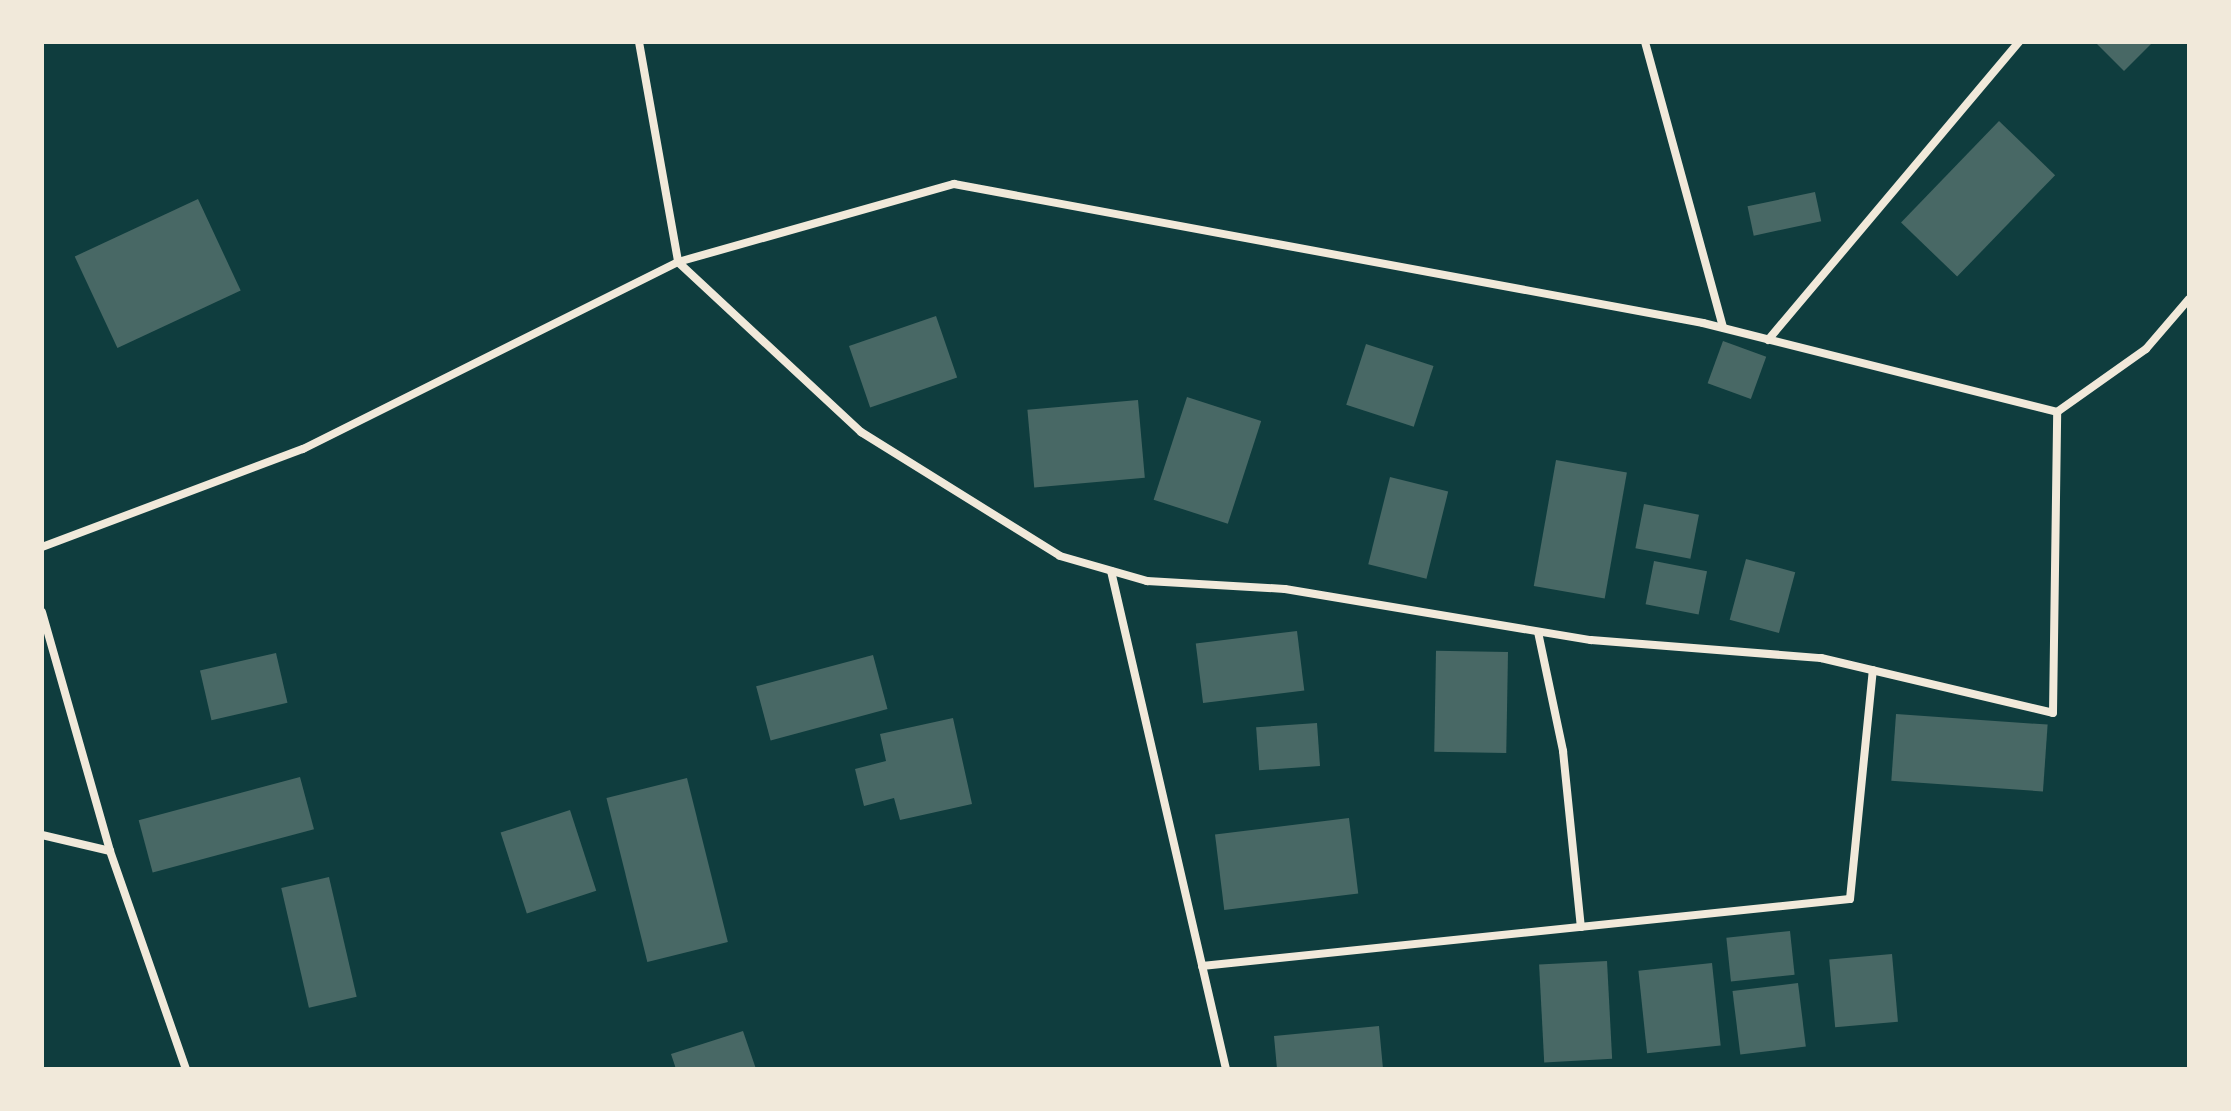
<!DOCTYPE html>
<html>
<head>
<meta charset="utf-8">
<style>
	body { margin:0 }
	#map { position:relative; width:2231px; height:1111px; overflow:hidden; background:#0f3d3e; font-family:Jost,sans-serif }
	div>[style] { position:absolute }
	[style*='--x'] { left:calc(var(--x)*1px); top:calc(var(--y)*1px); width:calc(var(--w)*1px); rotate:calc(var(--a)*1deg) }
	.building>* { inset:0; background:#486865; transform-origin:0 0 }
	.minor>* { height:8px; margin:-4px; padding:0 4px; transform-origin:4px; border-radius:4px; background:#f1e9da }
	span { translate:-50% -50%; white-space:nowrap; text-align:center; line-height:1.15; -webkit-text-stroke:6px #f1e9da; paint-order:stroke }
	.frame { position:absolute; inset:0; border:44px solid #f1e9da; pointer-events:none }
</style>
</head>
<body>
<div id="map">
	<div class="building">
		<div style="clip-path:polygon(2095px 42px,2153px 42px,2124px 71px)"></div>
		<div style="left:1999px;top:121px;width:78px;height:141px;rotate:44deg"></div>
		<div style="left:1815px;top:192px;width:30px;height:69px;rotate:78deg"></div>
		<div style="left:198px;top:199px;width:101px;height:136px;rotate:65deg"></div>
		<div style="left:936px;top:316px;width:65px;height:92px;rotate:71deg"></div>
		<div style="left:1723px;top:341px;width:46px;height:45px;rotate:20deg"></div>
		<div style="left:1366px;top:344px;width:71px;height:64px;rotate:18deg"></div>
		<div style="left:1187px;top:397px;width:78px;height:108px;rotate:18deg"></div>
		<div style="left:1138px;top:400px;width:78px;height:111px;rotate:85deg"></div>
		<div style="left:1556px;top:460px;width:72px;height:128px;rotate:10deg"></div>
		<div style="left:1390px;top:477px;width:60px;height:90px;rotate:14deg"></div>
		<div style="left:1644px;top:504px;width:56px;height:45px;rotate:11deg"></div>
		<div style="left:1746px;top:559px;width:51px;height:63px;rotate:15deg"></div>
		<div style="left:1654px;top:561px;width:54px;height:44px;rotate:11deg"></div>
		<div style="left:1297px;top:631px;width:60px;height:102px;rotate:83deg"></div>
		<div style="left:1508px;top:652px;width:101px;height:72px;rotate:91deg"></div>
		<div style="left:276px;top:653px;width:51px;height:78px;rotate:77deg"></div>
		<div style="left:873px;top:655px;width:56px;height:121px;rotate:75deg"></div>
		<div style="left:1896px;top:714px;width:152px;height:67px;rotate:4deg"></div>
		<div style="clip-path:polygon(953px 718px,972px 804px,900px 820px,894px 798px,864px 806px,855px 769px,886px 761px,880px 734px)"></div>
		<div style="left:1317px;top:723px;width:43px;height:61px;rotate:86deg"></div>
		<div style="left:300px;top:777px;width:54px;height:167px;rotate:75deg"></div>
		<div style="left:687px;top:778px;width:169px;height:83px;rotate:76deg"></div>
		<div style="left:570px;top:810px;width:85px;height:73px;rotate:72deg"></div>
		<div style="left:1349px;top:818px;width:76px;height:135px;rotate:83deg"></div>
		<div style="left:329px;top:877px;width:123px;height:49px;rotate:77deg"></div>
		<div style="left:1790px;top:931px;width:44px;height:64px;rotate:84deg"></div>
		<div style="left:1892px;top:954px;width:68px;height:63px;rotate:85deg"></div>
		<div style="left:1607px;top:961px;width:98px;height:68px;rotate:87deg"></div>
		<div style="left:1712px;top:963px;width:83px;height:74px;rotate:84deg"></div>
		<div style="left:1798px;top:983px;width:64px;height:66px;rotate:83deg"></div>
		<div style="clip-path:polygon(1379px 1026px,1383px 1069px,1277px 1069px,1274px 1036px)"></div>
		<div style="clip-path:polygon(743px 1031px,756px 1069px,676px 1069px,671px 1054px)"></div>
	</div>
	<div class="minor">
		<div style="--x:639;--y:42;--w:223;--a:79.9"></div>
		<div style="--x:678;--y:262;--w:250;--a:42.9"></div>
		<div style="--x:861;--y:432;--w:234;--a:31.9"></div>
		<div style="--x:1060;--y:556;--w:91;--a:16"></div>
		<div style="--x:1147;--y:581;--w:138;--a:3.3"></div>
		<div style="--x:1285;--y:589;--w:310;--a:9.5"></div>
		<div style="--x:1591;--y:640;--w:231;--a:4.5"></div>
		<div style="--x:1821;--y:658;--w:238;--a:13.3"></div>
		<div style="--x:2053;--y:713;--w:301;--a:-89.2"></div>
		<div style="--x:1645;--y:42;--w:296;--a:74.7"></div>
		<div style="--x:1768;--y:340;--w:390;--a:-49.9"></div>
		<div style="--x:42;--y:547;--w:279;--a:-20.6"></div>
		<div style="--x:303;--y:449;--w:419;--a:-26.5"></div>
		<div style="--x:678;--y:262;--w:287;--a:-15.8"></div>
		<div style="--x:954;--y:184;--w:762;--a:10.51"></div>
		<div style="--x:1703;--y:323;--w:365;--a:14.1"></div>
		<div style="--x:2057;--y:412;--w:109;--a:-35.3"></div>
		<div style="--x:2146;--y:349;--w:66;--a:-49.3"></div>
		<div style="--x:1111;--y:571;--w:511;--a:77"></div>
		<div style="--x:42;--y:612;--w:248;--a:74.1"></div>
		<div style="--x:110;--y:851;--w:231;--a:70.8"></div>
		<div style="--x:1538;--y:632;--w:122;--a:78.1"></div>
		<div style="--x:1563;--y:751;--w:177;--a:84.2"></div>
		<div style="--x:42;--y:835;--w:70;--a:13.2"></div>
		<div style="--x:1202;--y:966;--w:651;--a:-5.9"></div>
		<div style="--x:1850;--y:899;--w:230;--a:-84.3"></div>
	</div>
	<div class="frame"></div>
</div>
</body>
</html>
